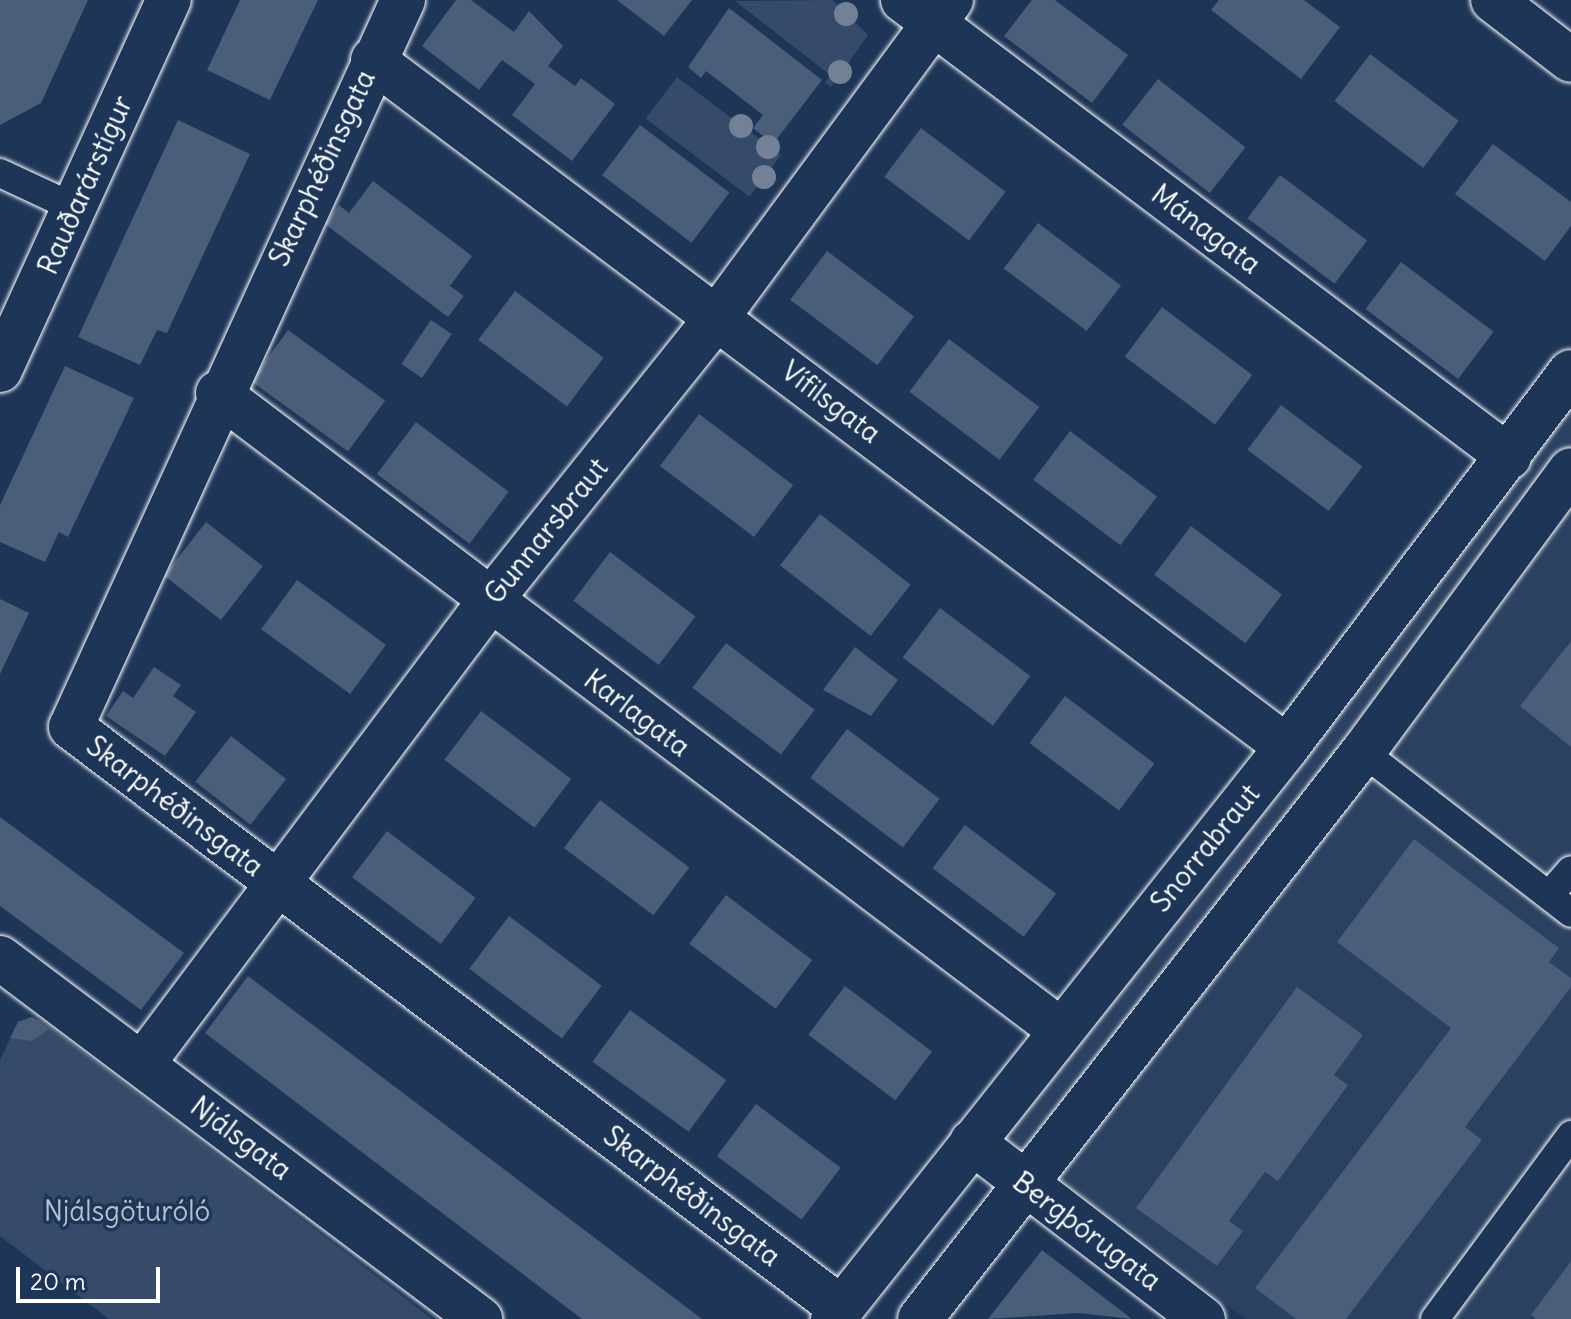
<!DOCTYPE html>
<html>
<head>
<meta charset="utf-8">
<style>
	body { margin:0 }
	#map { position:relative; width:1571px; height:1319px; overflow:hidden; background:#1d3557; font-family:Delius,sans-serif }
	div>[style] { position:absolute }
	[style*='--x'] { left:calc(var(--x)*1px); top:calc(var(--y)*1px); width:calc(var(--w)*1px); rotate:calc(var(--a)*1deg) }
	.built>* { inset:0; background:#2a4161 }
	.green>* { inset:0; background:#364b69; transform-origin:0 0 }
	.building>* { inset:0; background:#4a5d79; transform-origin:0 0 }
	.roads { filter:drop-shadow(0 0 2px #fff) drop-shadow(0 0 2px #fff) }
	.lane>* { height:28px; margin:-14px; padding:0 14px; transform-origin:14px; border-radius:14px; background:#1d3557 }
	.street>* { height:44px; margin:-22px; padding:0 22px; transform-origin:22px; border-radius:22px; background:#1d3557 }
	.secondary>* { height:44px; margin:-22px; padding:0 22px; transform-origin:22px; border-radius:22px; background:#1d3557 }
	.trees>* { width:24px; height:24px; margin:-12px; border-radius:50%; background:#738196 }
	span { translate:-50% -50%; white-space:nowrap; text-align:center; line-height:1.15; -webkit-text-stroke:7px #1d3557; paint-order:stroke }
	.street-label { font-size:28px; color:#fff }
	.park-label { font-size:28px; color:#b9c0ca }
	.scale { position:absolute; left:16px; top:1267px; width:144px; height:36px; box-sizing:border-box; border:4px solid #fff; border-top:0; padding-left:10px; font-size:24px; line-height:28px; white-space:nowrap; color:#fff; -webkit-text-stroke:6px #1d3557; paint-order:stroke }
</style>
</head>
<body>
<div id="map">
	<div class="built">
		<div style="clip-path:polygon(1571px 399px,1571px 1319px,1245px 1319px,1005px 1137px)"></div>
	</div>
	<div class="green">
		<div style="clip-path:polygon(833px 0,868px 35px,831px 87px,825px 83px,830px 75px,735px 1px)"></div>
		<div style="left:677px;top:77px;width:130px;height:52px;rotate:37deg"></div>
		<div style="clip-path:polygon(32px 1017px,44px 1022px,432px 1319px,109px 1319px,0 1236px,0 1060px,18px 1022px)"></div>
	</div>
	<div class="building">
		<div style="clip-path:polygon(0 0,88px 0,41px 103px,0 125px)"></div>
		<div style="clip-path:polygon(240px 0,318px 0,270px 100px,207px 70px)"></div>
		<div style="clip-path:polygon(456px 0,471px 0,514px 32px,529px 11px,563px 46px,548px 66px,575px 86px,581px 78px,615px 104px,572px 161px,512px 115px,535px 84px,502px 60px,479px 90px,422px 46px)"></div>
		<div style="clip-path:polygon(617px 0,692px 0,664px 36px)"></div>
		<div style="clip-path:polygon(1032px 0,1055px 0,1128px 55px,1092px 103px,1004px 36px)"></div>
		<div style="clip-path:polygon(1219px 0,1304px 0,1340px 27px,1301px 79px,1211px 10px)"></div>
		<div style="clip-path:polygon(729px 8px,822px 80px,773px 144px,753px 128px,763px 115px,706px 71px,701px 78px,688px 67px)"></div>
		<div style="left:1370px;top:54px;width:111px;height:59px;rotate:37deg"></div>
		<div style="left:1158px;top:79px;width:111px;height:58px;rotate:38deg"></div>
		<div style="clip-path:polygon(178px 120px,250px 154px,167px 333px,157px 330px,140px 365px,78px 337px)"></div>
		<div style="left:640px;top:125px;width:112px;height:63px;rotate:37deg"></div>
		<div style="left:921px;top:128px;width:106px;height:61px;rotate:37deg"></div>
		<div style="clip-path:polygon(1493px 144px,1571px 202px,1571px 226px,1545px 261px,1455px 194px)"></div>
		<div style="left:1280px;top:175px;width:109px;height:54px;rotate:37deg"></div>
		<div style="clip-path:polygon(373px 181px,472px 256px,450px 286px,464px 296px,448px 317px,325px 224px,339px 205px,349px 213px)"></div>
		<div style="left:1038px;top:223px;width:104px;height:57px;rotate:37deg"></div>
		<div style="left:827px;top:251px;width:109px;height:61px;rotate:37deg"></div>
		<div style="left:1401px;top:262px;width:116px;height:59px;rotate:37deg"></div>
		<div style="left:515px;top:291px;width:111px;height:61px;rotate:37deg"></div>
		<div style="left:1162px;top:307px;width:113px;height:62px;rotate:37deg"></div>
		<div style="left:431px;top:320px;width:25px;height:53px;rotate:34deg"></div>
		<div style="left:288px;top:330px;width:120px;height:63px;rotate:36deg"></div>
		<div style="left:949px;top:339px;width:113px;height:66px;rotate:37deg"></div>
		<div style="clip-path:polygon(65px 366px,134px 398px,68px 537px,59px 532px,45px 562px,0 542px,0 505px)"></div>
		<div style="left:1281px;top:405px;width:102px;height:56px;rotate:37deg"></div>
		<div style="left:699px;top:414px;width:118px;height:65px;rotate:37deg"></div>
		<div style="left:416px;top:422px;width:116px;height:65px;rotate:37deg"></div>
		<div style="left:1070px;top:431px;width:109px;height:61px;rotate:37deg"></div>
		<div style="left:820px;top:514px;width:115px;height:65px;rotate:38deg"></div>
		<div style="left:206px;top:522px;width:72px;height:68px;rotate:38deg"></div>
		<div style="left:1191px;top:526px;width:114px;height:61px;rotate:37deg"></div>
		<div style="left:610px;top:552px;width:107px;height:61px;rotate:37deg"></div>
		<div style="left:297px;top:580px;width:110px;height:61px;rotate:36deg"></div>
		<div style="clip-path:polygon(0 599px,29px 613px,0 674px)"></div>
		<div style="left:940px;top:608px;width:113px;height:62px;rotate:37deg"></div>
		<div style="clip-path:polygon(1571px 641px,1571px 747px,1520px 706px)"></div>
		<div style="left:726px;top:643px;width:111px;height:56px;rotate:37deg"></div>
		<div style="clip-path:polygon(855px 647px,898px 680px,871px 716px,823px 690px)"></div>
		<div style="clip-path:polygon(154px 667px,181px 685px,173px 696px,196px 712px,165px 756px,106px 716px,123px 691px,133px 698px)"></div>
		<div style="left:1065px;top:696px;width:112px;height:59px;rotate:37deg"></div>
		<div style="left:481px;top:711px;width:113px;height:61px;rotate:37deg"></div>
		<div style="left:847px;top:729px;width:116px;height:61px;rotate:37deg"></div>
		<div style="left:231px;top:736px;width:70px;height:58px;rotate:38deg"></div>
		<div style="left:600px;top:800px;width:112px;height:60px;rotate:37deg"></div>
		<div style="clip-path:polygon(0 817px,184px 953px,141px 1010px,0 906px)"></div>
		<div style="left:965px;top:825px;width:114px;height:54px;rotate:37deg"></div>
		<div style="left:387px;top:831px;width:111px;height:58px;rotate:37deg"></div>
		<div style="clip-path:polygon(1414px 839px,1559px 948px,1549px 962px,1571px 978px,1571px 987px,1465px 1127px,1482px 1140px,1346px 1319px,1296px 1319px,1255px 1288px,1451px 1028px,1337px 942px)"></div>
		<div style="left:726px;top:895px;width:108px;height:61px;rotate:37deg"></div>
		<div style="left:509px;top:916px;width:116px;height:66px;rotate:37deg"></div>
		<div style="clip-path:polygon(248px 976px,374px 1071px,702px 1319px,582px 1319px,205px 1033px)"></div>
		<div style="left:845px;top:986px;width:109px;height:61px;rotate:37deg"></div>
		<div style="clip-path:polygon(1297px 987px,1363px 1035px,1334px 1075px,1348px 1085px,1278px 1181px,1265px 1172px,1245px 1199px,1229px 1221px,1243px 1231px,1217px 1266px,1136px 1208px)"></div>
		<div style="left:630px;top:1010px;width:119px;height:64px;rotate:36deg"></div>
		<div style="clip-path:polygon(32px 1017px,49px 1029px,32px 1041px,10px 1038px,18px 1022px)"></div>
		<div style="left:756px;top:1104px;width:106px;height:65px;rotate:37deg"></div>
		<div style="clip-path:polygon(1042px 1250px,1115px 1306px,1132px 1319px,1078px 1313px,988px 1319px)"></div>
		<div style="clip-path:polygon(1571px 1261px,1571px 1319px,1536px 1319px,1531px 1315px)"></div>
	</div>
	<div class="roads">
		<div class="lane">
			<div style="--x:0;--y:173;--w:83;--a:25"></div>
			<div style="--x:1363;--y:752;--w:263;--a:37.7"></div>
			<div style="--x:1551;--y:893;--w:30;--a:-49"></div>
			<div style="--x:1435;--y:1319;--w:229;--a:-53.5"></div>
		</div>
		<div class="street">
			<div style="--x:403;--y:0;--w:799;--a:114.54"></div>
			<div style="--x:71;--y:727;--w:965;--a:37.04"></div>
			<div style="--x:903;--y:0;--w:759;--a:37.02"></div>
			<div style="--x:1493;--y:0;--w:98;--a:37.6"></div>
			<div style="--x:373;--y:60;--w:1143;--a:36.93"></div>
			<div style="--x:0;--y:370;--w:407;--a:-65.5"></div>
			<div style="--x:218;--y:393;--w:1054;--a:37.1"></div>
			<div style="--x:0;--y:958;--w:601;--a:36.95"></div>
			<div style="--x:143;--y:1063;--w:576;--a:-53.11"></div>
			<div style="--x:489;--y:602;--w:366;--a:-51.3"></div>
			<div style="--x:718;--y:316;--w:393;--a:-53.6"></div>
		</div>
		<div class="secondary">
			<div style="--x:972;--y:1142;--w:291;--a:37.5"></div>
			<div style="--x:833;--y:1319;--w:730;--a:-51.56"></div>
			<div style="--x:1287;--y:747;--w:470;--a:-52.9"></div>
			<div style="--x:920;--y:1319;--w:720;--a:-52"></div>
			<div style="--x:1363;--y:752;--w:350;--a:-53.6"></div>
		</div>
	</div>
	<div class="trees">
		<div style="left:846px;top:14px"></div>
		<div style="left:840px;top:72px"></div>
		<div style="left:741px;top:126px"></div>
		<div style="left:768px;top:147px"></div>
		<div style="left:764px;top:177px"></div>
	</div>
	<div class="street-label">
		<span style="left:322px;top:168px;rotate:-65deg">Skarphéðinsgata</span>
		<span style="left:85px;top:185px;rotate:-66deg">Rauðarárstígur</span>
		<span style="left:1206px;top:229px;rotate:37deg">Mánagata</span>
		<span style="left:831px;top:402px;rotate:37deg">Vífilsgata</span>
		<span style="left:546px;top:531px;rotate:-51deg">Gunnarsbraut</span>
		<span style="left:637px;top:713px;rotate:37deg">Karlagata</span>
		<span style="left:175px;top:806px;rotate:37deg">Skarphéðinsgata</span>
		<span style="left:1205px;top:848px;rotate:-51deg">Snorrabraut</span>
		<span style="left:241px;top:1138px;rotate:37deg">Njálsgata</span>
		<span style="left:692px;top:1196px;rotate:37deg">Skarphéðinsgata</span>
		<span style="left:1087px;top:1231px;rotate:37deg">Bergþórugata</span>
	</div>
	<div class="park-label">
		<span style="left:127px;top:1211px">Njálsgöturóló</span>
	</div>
	<div class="scale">20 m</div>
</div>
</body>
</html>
